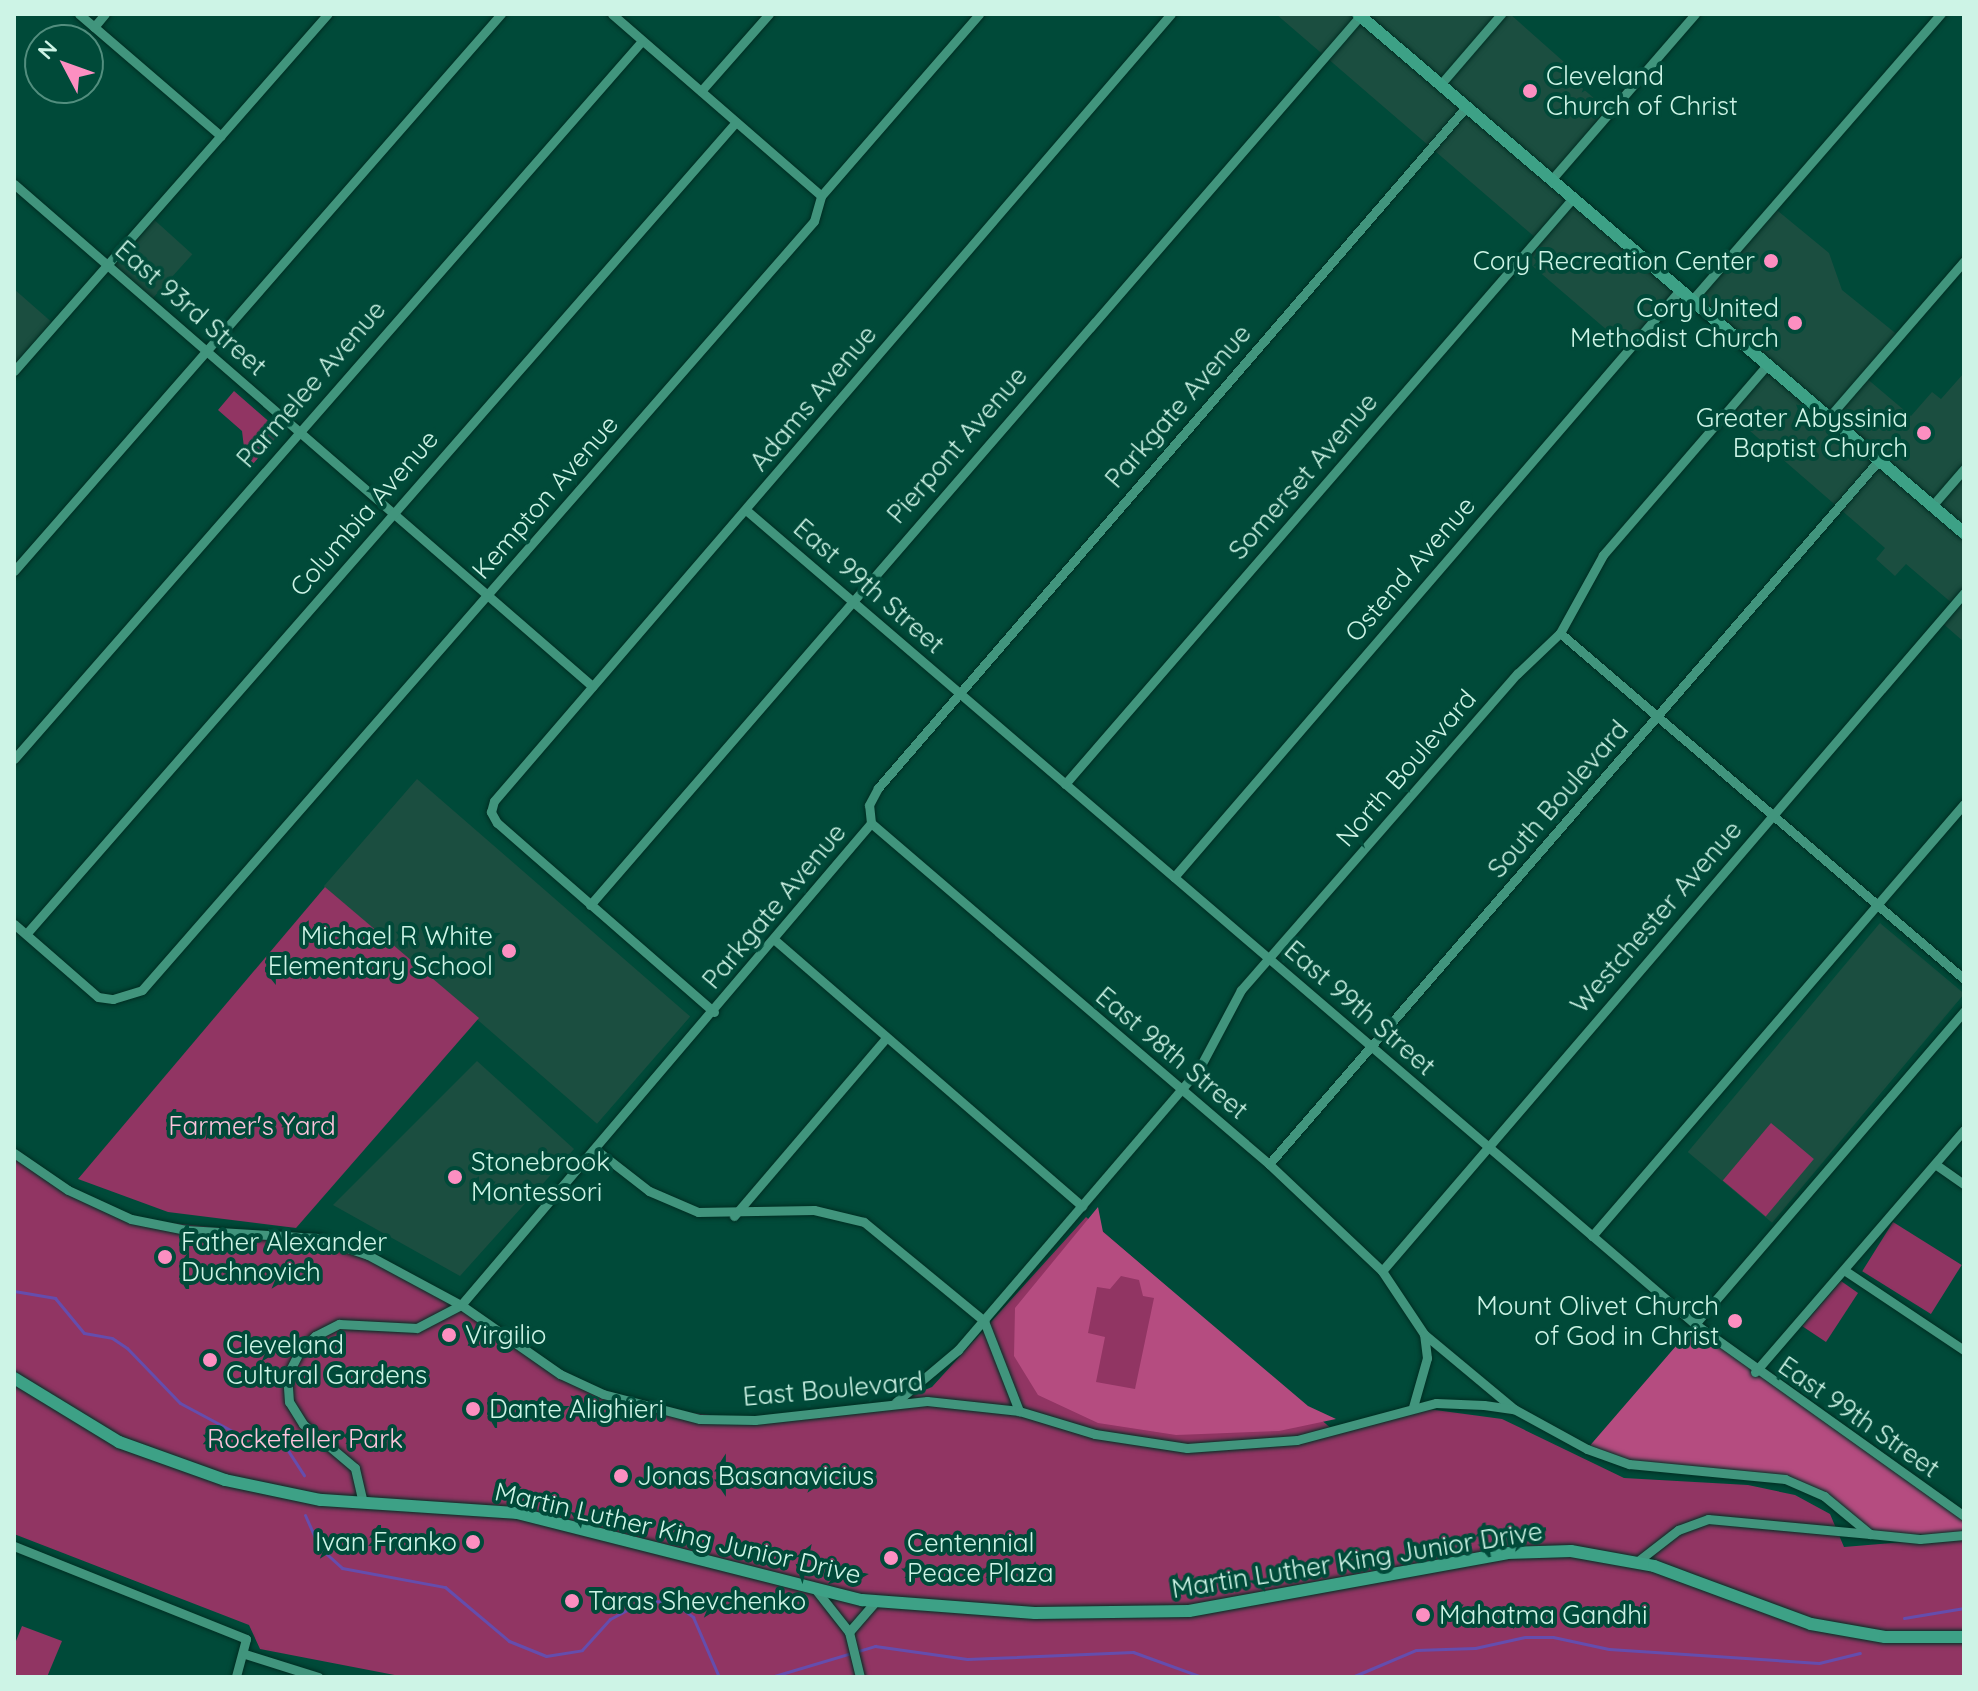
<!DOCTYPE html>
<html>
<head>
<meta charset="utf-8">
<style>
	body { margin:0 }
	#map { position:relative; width:1978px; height:1691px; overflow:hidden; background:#004a39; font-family:Quicksand,sans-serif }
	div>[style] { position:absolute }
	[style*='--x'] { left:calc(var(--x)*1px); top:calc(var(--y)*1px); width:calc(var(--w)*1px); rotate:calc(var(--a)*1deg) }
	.built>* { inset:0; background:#1b4e40; transform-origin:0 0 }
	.green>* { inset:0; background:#913563; transform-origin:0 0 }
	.forest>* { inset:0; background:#b54c80 }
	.stream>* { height:3px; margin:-1.5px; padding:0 1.5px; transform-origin:1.5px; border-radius:1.5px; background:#654dad }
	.roads { filter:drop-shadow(0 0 2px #002d22) drop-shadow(0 0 2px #002d22) }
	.minor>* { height:9px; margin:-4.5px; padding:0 4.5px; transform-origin:4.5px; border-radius:4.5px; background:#41957d }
	.secondary>* { height:12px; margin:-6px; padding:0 6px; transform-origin:6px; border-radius:6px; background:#3da186 }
	.dots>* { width:22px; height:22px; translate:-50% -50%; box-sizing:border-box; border:4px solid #004a39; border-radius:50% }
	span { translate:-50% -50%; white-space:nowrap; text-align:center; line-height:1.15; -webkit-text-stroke:8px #004a39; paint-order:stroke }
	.poi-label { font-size:26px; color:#cdf4e6 }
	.left { translate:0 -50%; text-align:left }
	.right { translate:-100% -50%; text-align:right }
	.street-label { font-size:26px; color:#cdf4e6 }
	.park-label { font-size:26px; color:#fcc3db }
	.frame { position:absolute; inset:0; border:16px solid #cdf4e6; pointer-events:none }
	.north { position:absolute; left:24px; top:24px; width:80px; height:80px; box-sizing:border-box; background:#004a39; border:2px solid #528e7e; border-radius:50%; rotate:311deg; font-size:22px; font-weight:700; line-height:32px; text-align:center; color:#cdf4e6 }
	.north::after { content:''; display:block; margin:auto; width:28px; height:36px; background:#fc8fc1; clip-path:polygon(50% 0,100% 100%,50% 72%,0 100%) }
</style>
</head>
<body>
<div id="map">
	<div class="built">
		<div style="clip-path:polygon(1276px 14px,1510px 14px,1564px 62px,1559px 68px,1610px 112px,1552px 178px,1680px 290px,1629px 349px,1522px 257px,1537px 239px)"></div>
		<div style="clip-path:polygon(1773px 207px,1829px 253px,1842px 290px,1899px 336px,1865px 377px,1911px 416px,1932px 392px,1941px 399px,1964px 373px,1964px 642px,1940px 621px,1953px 604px,1906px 564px,1895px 576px,1876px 559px,1885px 548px,1727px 411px,1767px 365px,1692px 300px)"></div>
		<div style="left:150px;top:216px;width:57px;height:65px;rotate:42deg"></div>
		<div style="clip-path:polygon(14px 289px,55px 325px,14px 371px)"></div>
		<div style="left:417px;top:779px;width:362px;height:142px;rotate:41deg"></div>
		<div style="left:1880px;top:923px;width:110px;height:299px;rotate:40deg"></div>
		<div style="clip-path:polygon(477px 1061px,574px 1149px,460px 1276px,333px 1205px)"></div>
	</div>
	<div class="green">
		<div style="clip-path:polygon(234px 391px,281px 432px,253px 464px,245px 456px,242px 431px,218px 410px)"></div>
		<div style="clip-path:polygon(325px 887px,479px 1018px,296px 1228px,168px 1212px,78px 1179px)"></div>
		<div style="left:1771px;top:1123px;width:56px;height:75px;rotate:40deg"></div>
		<div style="clip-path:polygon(14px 1152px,32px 1167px,131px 1219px,260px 1232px,368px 1255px,461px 1305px,560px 1374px,648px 1408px,755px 1420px,896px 1402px,932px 1387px,1086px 1217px,1333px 1430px,1413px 1407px,1502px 1419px,1624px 1478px,1748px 1485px,1795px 1495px,1830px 1514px,1844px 1547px,1964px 1537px,1964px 1677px,405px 1677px,260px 1649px,249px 1625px,14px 1534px)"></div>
		<div style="left:1893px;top:1222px;width:81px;height:58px;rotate:32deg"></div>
		<div style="clip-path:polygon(1841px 1281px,1858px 1293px,1826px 1342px,1802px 1326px)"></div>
		<div style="clip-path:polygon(22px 1626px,62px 1641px,47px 1677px,14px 1677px,14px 1646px)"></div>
	</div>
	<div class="forest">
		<div style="clip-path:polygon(evenodd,1098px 1207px,1103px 1232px,1308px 1406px,1336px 1419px,1279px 1431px,1176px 1435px,1098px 1423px,1038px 1395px,1014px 1356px,1015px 1308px,1098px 1207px,1121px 1276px,1139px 1280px,1143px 1296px,1154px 1298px,1135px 1389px,1096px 1382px,1105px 1337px,1088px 1333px,1097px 1287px,1110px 1289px,1121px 1276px)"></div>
		<div style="clip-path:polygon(1695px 1324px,1964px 1516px,1964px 1535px,1870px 1534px,1849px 1513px,1785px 1479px,1673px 1471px,1587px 1449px)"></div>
	</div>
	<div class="stream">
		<div style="--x:14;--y:1291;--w:42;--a:9.7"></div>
		<div style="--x:55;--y:1298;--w:45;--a:50.4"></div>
		<div style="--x:84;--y:1333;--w:28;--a:10"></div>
		<div style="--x:112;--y:1338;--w:18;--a:34"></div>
		<div style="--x:127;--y:1348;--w:76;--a:46.1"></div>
		<div style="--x:180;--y:1403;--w:64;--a:28.2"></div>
		<div style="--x:236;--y:1433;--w:51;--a:14.9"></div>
		<div style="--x:285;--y:1446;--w:35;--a:57"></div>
		<div style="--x:305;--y:1515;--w:36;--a:66"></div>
		<div style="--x:320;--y:1548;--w:30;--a:42"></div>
		<div style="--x:342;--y:1568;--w:105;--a:10.5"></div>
		<div style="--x:445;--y:1587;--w:84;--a:40.2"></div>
		<div style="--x:509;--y:1641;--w:40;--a:22"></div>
		<div style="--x:546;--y:1656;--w:36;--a:-9"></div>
		<div style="--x:582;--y:1650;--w:42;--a:-47.9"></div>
		<div style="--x:610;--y:1619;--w:40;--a:-28"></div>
		<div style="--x:645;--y:1600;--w:29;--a:6"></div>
		<div style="--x:674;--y:1603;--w:24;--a:36"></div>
		<div style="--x:693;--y:1617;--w:65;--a:66.6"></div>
		<div style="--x:1904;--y:1618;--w:61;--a:-9.5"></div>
		<div style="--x:771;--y:1677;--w:109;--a:-16.6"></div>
		<div style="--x:875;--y:1646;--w:93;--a:8"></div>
		<div style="--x:967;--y:1659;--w:166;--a:-2.4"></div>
		<div style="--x:1133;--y:1652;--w:73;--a:19.9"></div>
		<div style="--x:1352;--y:1677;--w:69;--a:-22.9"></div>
		<div style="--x:1416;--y:1650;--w:59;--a:-1.9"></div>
		<div style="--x:1475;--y:1648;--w:51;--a:-12.4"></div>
		<div style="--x:1525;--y:1637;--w:28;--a:0"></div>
		<div style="--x:1553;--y:1637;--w:57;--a:12.1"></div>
		<div style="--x:1609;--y:1649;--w:210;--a:3.8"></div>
		<div style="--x:1819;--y:1663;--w:42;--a:-13.7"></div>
	</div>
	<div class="roads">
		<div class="minor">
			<div style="--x:79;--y:14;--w:187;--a:40.7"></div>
			<div style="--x:612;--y:14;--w:277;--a:41"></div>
			<div style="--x:94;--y:27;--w:17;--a:-50"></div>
			<div style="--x:1440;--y:85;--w:94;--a:-49.3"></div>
			<div style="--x:701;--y:91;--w:103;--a:-48.6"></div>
			<div style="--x:1552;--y:179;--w:218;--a:-49.1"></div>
			<div style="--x:14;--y:184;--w:766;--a:40.97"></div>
			<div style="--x:1692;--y:300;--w:379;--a:-49"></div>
			<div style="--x:14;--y:371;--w:475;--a:-48.7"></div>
			<div style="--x:1829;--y:417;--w:206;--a:-49.1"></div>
			<div style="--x:1932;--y:506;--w:49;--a:-49.1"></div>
			<div style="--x:746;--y:510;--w:1250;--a:40.62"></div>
			<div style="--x:1695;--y:1324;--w:330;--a:35.5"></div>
			<div style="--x:14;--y:571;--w:740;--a:-48.84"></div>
			<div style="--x:1560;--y:633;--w:532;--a:40.58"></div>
			<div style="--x:14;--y:759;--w:954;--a:-48.83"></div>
			<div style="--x:1065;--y:784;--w:776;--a:-49.08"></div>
			<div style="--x:871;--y:823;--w:524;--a:40.59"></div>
			<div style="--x:1269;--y:1164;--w:156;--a:43.4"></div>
			<div style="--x:1382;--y:1271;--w:76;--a:56.3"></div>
			<div style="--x:1424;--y:1334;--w:117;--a:39.8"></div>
			<div style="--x:1174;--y:877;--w:775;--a:-49.24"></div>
			<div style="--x:590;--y:905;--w:1176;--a:-49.1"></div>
			<div style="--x:14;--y:924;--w:111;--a:41"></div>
			<div style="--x:98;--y:997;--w:15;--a:8"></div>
			<div style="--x:113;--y:999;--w:30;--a:-17"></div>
			<div style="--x:142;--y:990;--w:1021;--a:-48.85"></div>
			<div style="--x:814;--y:221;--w:26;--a:-74"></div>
			<div style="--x:821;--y:196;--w:241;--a:-49"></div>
			<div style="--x:27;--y:933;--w:1077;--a:-48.84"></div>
			<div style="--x:776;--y:941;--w:405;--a:40.9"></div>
			<div style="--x:714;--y:1012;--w:288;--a:-138.9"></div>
			<div style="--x:497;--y:823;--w:13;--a:-119"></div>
			<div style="--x:491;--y:812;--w:11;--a:-75"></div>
			<div style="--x:494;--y:801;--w:1038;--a:-49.3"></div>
			<div style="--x:595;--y:1149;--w:68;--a:37.9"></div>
			<div style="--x:649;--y:1191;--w:53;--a:23.2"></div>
			<div style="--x:698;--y:1212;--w:116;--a:-1"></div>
			<div style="--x:814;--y:1210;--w:51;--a:13.5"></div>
			<div style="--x:864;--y:1222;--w:156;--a:39.5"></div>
			<div style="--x:984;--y:1321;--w:97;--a:68.7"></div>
			<div style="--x:14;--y:1153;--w:65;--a:34.4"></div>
			<div style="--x:68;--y:1190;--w:69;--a:24.7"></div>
			<div style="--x:131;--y:1219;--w:56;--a:11.3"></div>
			<div style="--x:186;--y:1230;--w:132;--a:3.5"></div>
			<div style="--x:318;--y:1238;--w:53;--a:18.8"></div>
			<div style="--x:368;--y:1255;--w:106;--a:28.3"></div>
			<div style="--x:461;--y:1305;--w:121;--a:34.9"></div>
			<div style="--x:560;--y:1374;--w:47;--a:24.9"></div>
			<div style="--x:603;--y:1394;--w:100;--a:14.5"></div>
			<div style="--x:700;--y:1419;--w:55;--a:1"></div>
			<div style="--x:755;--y:1420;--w:173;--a:-6.3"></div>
			<div style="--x:927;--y:1401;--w:93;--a:6.2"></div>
			<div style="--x:1019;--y:1411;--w:79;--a:16.8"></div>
			<div style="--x:1095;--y:1434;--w:93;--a:8.7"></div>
			<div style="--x:1187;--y:1448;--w:110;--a:-4.2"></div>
			<div style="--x:1297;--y:1440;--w:144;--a:-14.9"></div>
			<div style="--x:1436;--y:1403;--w:48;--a:2.4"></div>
			<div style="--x:1484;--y:1405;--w:30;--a:8"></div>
			<div style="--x:1514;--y:1409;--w:83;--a:28.7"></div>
			<div style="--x:1587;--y:1449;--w:45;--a:19.7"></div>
			<div style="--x:1629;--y:1464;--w:157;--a:5.5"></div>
			<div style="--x:1785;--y:1479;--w:43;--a:23.6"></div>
			<div style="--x:1824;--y:1496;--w:60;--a:39.6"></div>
			<div style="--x:1870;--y:1534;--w:50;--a:5.7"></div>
			<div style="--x:1920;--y:1539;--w:44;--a:-5.2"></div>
			<div style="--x:1269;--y:1164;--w:932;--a:-49.09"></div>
			<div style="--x:1935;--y:1164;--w:35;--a:35"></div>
			<div style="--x:734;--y:1216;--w:234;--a:-49.5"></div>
			<div style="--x:1592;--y:1236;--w:570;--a:-49.27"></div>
			<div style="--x:1844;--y:1270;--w:144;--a:33.7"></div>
			<div style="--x:1382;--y:1271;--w:894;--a:-49.36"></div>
			<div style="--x:1695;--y:1324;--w:413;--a:-49.3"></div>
			<div style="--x:1755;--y:1372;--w:320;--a:-49.2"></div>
			<div style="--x:896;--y:1402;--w:81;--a:-40"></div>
			<div style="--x:958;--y:1350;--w:370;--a:-49.4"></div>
			<div style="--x:1199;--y:1069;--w:89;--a:-62"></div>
			<div style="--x:1241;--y:990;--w:420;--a:-48.9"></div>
			<div style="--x:1517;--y:674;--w:59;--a:-43.6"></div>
			<div style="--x:1560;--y:633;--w:89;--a:-61.1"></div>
			<div style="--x:1603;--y:555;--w:251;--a:-49.2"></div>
			<div style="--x:1413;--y:1407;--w:51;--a:-74.1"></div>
			<div style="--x:1427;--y:1358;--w:24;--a:-97"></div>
			<div style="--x:363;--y:1503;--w:36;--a:-103"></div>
			<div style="--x:355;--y:1468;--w:68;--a:-139.8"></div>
			<div style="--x:303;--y:1424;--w:26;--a:-122"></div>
			<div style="--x:289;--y:1402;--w:26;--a:-94"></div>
			<div style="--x:287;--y:1376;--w:29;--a:-63"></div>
			<div style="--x:300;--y:1350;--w:21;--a:-43"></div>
			<div style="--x:315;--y:1336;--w:27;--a:-27"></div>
			<div style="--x:339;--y:1324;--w:78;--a:2.9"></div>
			<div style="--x:417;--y:1328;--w:50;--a:-27.6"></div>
			<div style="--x:461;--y:1305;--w:633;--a:-49.61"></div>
			<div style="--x:871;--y:823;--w:18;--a:-96"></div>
			<div style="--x:869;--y:805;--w:19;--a:-62"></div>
			<div style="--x:878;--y:788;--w:900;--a:-49.19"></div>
			<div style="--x:14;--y:1546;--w:250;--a:21.8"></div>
			<div style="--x:246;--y:1639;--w:39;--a:105"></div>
			<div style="--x:1638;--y:1561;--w:51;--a:-37.8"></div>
			<div style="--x:1678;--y:1530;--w:32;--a:-20"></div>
			<div style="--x:1708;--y:1519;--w:163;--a:5.3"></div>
			<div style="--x:816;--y:1590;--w:53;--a:51.8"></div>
			<div style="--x:849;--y:1632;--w:46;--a:76.3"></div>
			<div style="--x:849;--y:1632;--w:40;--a:-49"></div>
			<div style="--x:245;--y:1654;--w:77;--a:17.5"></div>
		</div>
		<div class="secondary">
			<div style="--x:1358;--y:14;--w:798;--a:40.58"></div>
			<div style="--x:14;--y:1378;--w:123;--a:31.4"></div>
			<div style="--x:119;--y:1442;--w:113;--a:19.7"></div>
			<div style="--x:225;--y:1480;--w:98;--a:11.8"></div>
			<div style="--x:321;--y:1500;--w:196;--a:3.8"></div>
			<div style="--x:517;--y:1513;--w:356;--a:14.2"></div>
			<div style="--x:862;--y:1600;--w:173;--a:4.3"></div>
			<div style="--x:1035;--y:1613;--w:154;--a:-0.7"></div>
			<div style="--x:1189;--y:1611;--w:323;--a:-10.3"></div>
			<div style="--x:1507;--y:1553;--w:64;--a:-1.8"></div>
			<div style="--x:1571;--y:1551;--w:84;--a:10.2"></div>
			<div style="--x:1654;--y:1566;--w:167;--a:20.3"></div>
			<div style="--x:1811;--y:1624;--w:75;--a:10"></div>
			<div style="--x:1885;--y:1637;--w:79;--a:0"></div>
		</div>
	</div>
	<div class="dots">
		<div style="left:1530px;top:91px;background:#fc8fc1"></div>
		<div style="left:1771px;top:261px;background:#fc8fc1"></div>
		<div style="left:1795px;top:323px;background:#fc8fc1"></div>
		<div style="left:1924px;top:433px;background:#fc8fc1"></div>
		<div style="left:509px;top:951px;background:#fc8fc1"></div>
		<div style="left:455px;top:1177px;background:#fc8fc1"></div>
		<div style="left:165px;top:1257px;background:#fc8fc1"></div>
		<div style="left:1735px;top:1321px;background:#fc8fc1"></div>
		<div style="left:449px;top:1335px;background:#fc8fc1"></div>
		<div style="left:210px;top:1360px;background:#fc8fc1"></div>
		<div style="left:473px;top:1409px;background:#fc8fc1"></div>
		<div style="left:621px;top:1476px;background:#fc8fc1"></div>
		<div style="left:473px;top:1542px;background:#fc8fc1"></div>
		<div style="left:891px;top:1558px;background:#fc8fc1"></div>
		<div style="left:572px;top:1601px;background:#fc8fc1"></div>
		<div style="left:1423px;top:1615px;background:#fc8fc1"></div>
	</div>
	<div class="poi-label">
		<span class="left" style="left:1546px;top:91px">Cleveland<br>Church of Christ</span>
		<span class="right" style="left:1755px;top:261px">Cory Recreation Center</span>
		<span class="right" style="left:1779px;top:323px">Cory United<br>Methodist Church</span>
		<span class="right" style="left:1908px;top:433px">Greater Abyssinia<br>Baptist Church</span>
		<span class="right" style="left:493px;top:951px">Michael R White<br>Elementary School</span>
		<span class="left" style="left:471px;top:1177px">Stonebrook<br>Montessori</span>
		<span class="left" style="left:181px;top:1257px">Father Alexander<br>Duchnovich</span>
		<span class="right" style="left:1719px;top:1321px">Mount Olivet Church<br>of God in Christ</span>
		<span class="left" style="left:465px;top:1335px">Virgilio</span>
		<span class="left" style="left:226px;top:1360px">Cleveland<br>Cultural Gardens</span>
		<span class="left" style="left:489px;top:1409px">Dante Alighieri</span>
		<span class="left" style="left:637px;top:1476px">Jonas Basanavicius</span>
		<span class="right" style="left:457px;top:1542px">Ivan Franko</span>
		<span class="left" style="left:907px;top:1558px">Centennial<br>Peace Plaza</span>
		<span class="left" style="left:588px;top:1601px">Taras Shevchenko</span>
		<span class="left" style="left:1439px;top:1615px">Mahatma Gandhi</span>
	</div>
	<div class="street-label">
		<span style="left:191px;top:308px;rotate:41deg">East 93rd Street</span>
		<span style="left:311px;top:384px;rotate:-49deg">Parmelee Avenue</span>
		<span style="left:813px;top:398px;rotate:-50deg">Adams Avenue</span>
		<span style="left:1178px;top:406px;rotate:-49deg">Parkgate Avenue</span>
		<span style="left:957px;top:445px;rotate:-49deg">Pierpont Avenue</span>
		<span style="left:1303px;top:476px;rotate:-49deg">Somerset Avenue</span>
		<span style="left:545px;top:497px;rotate:-49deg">Kempton Avenue</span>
		<span style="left:364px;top:513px;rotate:-49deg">Columbia Avenue</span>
		<span style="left:1410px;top:569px;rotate:-49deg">Ostend Avenue</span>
		<span style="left:869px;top:586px;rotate:41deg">East 99th Street</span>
		<span style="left:1406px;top:768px;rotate:-49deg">North Boulevard</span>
		<span style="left:1558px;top:799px;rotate:-49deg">South Boulevard</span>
		<span style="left:774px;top:906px;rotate:-50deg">Parkgate Avenue</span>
		<span style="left:1656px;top:917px;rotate:-49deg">Westchester Avenue</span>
		<span style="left:1360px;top:1008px;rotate:41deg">East 99th Street</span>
		<span style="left:1172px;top:1053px;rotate:40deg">East 98th Street</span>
		<span style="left:833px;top:1389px;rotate:-5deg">East Boulevard</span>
		<span style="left:1859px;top:1417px;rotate:35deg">East 99th Street</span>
		<span style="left:678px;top:1533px;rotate:13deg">Martin Luther King Junior Drive</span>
		<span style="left:1357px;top:1560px;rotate:-9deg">Martin Luther King Junior Drive</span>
	</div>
	<div class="park-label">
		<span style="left:252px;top:1126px">Farmer's Yard</span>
		<span style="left:305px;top:1439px">Rockefeller Park</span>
	</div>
	<div class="frame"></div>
	<div class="north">N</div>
</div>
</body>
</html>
